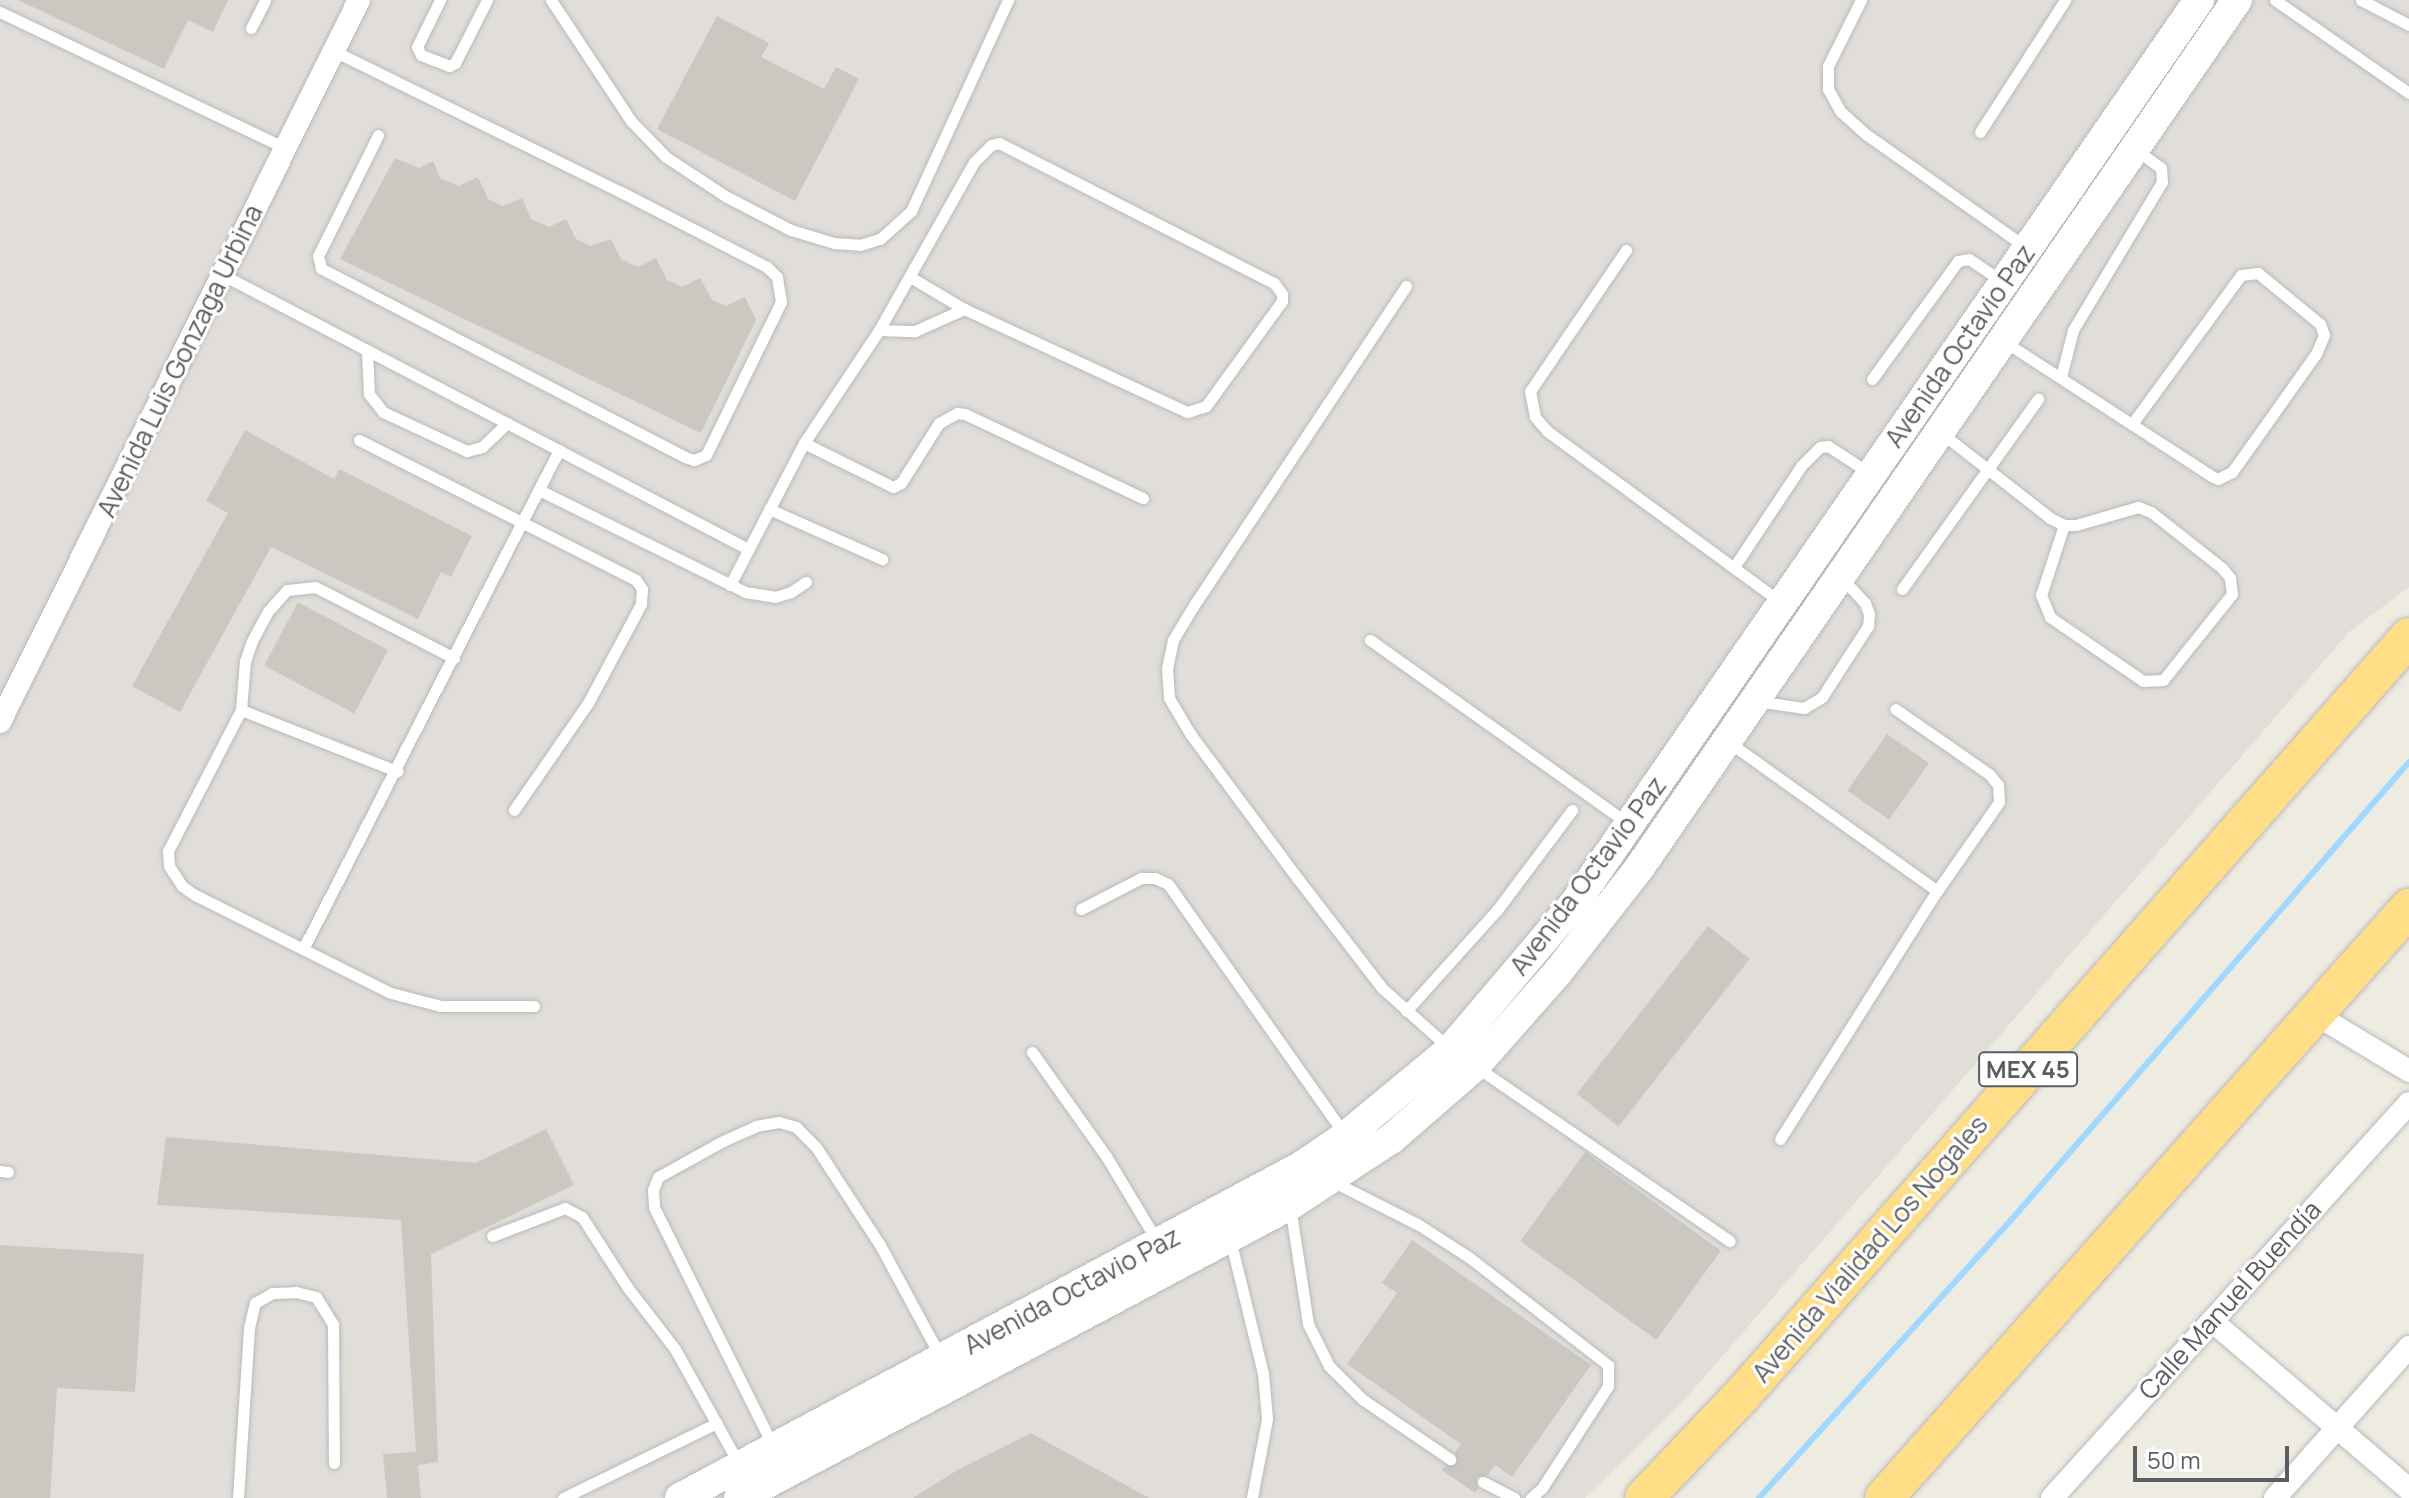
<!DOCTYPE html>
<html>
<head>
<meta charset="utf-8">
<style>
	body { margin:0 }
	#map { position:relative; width:2409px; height:1498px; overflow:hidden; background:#eeebe1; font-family:Manrope,sans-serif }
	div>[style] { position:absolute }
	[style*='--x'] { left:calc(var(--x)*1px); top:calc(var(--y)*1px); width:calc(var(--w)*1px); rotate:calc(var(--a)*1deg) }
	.industrial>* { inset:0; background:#e1ded9 }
	.stream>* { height:6px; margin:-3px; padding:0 3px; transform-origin:3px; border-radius:3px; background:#a0d8ff }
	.building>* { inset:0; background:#cbc7c1; transform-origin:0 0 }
	.roads { filter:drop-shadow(0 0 2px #b7babf) drop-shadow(0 0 2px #b7babf) }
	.lane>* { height:11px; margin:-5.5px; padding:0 5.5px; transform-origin:5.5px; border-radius:5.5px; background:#fff }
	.street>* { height:22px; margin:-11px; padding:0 11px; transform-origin:11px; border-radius:11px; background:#fff }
	.secondary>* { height:30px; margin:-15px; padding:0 15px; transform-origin:15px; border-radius:15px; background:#fff }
	.highway>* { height:38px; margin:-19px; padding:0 19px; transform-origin:19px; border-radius:19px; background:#ffde87 }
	span { translate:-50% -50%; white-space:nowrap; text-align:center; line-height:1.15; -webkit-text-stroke:6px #fff; paint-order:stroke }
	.shield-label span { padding:2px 6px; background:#fff; border:2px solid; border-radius:6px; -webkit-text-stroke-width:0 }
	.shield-label { font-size:24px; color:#5a5e63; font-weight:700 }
	.street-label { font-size:26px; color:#5a5e63 }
	.scale { position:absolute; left:2133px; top:1446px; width:156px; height:36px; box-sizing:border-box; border:4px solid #5a5e63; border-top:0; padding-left:10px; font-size:24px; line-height:28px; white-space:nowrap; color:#5a5e63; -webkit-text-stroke:6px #fff; paint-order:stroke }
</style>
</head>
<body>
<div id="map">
	<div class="industrial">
		<div style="clip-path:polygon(0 0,2409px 0,2409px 587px,2349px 632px,1687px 1397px,1585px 1498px,0 1498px)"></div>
	</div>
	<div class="stream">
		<div style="--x:1759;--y:1498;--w:386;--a:-47.8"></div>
		<div style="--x:2018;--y:1212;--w:596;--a:-49.01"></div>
	</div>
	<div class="building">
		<div style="clip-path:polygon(18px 0,228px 0,213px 32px,188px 20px,164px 69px)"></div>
		<div style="clip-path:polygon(717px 16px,769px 43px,761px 57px,824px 89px,836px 67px,859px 79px,795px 201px,657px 129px)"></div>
		<div style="clip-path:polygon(395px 158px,419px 168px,433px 161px,440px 178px,459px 186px,478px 177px,488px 199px,503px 206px,522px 198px,531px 219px,549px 227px,566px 219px,576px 239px,591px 246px,611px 239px,621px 259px,638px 267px,656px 258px,667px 280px,682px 287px,700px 278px,712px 300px,726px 306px,745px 297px,756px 320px,701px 433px,340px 259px)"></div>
		<div style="clip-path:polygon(245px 430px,334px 479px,339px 469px,472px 536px,451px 577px,441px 572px,418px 619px,271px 547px,180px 712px,132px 686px,228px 513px,206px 501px)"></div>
		<div style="left:298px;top:602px;width:102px;height:72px;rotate:28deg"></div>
		<div style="left:1887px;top:734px;width:51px;height:69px;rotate:35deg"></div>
		<div style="left:1708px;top:926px;width:53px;height:213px;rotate:38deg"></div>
		<div style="clip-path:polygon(546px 1129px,574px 1185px,431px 1254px,438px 1462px,418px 1465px,421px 1498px,387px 1498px,383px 1454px,416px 1452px,401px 1220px,157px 1205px,166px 1137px,476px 1163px)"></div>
		<div style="left:1585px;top:1152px;width:168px;height:110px;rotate:36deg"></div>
		<div style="clip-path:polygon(1412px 1240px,1591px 1365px,1512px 1477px,1495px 1465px,1488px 1475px,1476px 1477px,1478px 1489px,1475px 1493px,1442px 1470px,1445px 1466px,1456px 1464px,1455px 1452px,1461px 1444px,1347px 1364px,1397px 1293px,1382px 1283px)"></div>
		<div style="clip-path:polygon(0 1245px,144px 1254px,135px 1392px,57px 1388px,50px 1498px,0 1498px)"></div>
		<div style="clip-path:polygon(1031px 1433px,1149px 1498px,913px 1498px,959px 1469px)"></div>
	</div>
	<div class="roads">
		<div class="lane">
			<div style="--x:440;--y:0;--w:52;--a:116.1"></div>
			<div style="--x:417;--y:47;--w:9;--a:63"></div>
			<div style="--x:421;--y:55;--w:30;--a:21"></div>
			<div style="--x:449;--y:66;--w:7;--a:-27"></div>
			<div style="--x:455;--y:63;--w:71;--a:-63.1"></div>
			<div style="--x:551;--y:0;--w:145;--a:56.5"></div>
			<div style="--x:631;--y:121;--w:50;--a:45.8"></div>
			<div style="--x:666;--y:157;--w:73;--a:33.3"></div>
			<div style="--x:727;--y:197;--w:72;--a:27.3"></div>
			<div style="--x:791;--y:230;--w:45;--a:16.8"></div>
			<div style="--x:834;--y:243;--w:26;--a:4"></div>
			<div style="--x:860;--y:245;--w:21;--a:-17"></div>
			<div style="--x:880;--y:239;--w:42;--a:-42.1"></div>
			<div style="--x:911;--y:211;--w:232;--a:-65.3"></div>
			<div style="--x:1861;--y:0;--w:74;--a:116.6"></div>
			<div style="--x:1828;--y:66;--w:23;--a:90"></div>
			<div style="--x:1828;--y:89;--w:25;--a:61"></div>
			<div style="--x:1840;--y:111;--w:36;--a:42"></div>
			<div style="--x:1867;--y:135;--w:196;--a:35.2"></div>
			<div style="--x:2275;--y:0;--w:163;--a:34.8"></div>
			<div style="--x:2361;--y:0;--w:54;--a:27.5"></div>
			<div style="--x:0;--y:12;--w:316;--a:25.5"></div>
			<div style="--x:251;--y:28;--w:31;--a:-63"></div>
			<div style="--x:334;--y:51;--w:318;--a:26.2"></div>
			<div style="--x:619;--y:191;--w:166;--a:27.2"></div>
			<div style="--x:767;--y:267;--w:14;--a:45"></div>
			<div style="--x:777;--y:277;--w:25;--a:81"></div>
			<div style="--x:781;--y:302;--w:170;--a:116.1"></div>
			<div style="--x:706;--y:455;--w:13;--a:157"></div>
			<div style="--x:694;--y:460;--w:9;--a:-162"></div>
			<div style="--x:685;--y:457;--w:410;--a:-152.6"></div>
			<div style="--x:321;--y:268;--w:12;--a:-104"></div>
			<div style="--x:318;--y:256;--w:135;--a:-63.6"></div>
			<div style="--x:1980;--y:132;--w:157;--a:-57.2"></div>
			<div style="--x:1626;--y:250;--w:171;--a:124.2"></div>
			<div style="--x:1530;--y:391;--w:26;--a:79"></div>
			<div style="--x:1535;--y:417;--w:18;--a:49"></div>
			<div style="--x:1547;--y:431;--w:291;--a:36.2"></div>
			<div style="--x:223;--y:275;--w:592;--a:27.56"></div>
			<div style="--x:1406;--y:286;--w:383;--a:123.6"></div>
			<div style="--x:1194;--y:605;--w:41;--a:121"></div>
			<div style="--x:1173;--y:640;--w:29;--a:102"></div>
			<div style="--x:1167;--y:668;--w:30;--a:86"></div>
			<div style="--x:1169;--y:698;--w:43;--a:59.3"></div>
			<div style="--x:1191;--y:735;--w:179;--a:53.4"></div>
			<div style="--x:1298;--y:879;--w:138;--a:52.4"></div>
			<div style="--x:1382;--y:988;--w:89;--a:41.8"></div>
			<div style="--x:879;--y:330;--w:36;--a:2"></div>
			<div style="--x:915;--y:331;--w:54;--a:-24.2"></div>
			<div style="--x:2005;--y:342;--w:246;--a:33"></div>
			<div style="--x:2211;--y:476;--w:8;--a:23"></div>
			<div style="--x:2218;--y:479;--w:16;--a:-27"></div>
			<div style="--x:2232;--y:472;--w:145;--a:-54.6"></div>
			<div style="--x:2316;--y:354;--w:21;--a:-67"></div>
			<div style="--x:2324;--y:335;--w:12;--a:-110"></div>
			<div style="--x:2320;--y:324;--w:80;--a:-140.6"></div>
			<div style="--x:2258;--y:273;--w:17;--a:173"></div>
			<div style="--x:2241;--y:275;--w:185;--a:126.2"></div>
			<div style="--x:367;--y:350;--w:44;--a:87.4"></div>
			<div style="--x:369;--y:394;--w:23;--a:52"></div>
			<div style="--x:383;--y:412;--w:93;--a:24.9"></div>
			<div style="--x:467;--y:451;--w:16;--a:-15"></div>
			<div style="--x:482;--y:447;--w:35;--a:-44"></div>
			<div style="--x:2061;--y:377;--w:49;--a:-75.7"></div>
			<div style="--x:2073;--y:330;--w:173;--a:-59"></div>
			<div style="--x:2162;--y:182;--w:14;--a:-94"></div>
			<div style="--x:2161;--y:168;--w:32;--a:-144"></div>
			<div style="--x:1872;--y:379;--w:146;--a:-53.9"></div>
			<div style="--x:1958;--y:261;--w:11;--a:-10"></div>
			<div style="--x:1969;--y:259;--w:41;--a:34.1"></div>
			<div style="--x:1940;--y:432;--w:140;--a:38"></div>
			<div style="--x:2050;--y:518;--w:16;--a:27"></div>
			<div style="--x:2064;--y:525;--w:12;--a:0"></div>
			<div style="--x:2076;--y:525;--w:65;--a:-16.2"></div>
			<div style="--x:2138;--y:507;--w:14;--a:21"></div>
			<div style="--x:2151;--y:512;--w:90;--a:38.3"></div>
			<div style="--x:2222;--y:568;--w:13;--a:51"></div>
			<div style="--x:2230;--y:578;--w:16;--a:83"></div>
			<div style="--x:2232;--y:594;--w:110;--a:128.7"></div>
			<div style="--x:2163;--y:680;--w:20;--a:177"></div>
			<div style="--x:2143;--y:681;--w:113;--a:-145.5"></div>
			<div style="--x:2050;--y:617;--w:24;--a:-112"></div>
			<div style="--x:2041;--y:595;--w:74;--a:-71.8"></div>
			<div style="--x:359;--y:440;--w:310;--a:26.8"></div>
			<div style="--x:636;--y:580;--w:11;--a:56"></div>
			<div style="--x:642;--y:589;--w:15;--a:94"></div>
			<div style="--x:641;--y:604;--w:112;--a:118.2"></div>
			<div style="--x:588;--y:703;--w:130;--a:124.7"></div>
			<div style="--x:804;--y:443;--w:99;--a:26.3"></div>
			<div style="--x:893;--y:487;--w:9;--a:-27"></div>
			<div style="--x:901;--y:483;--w:71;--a:-57.7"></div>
			<div style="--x:939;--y:423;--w:21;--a:-29"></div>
			<div style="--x:957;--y:413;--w:8;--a:7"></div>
			<div style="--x:965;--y:414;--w:197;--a:25.3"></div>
			<div style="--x:539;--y:490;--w:230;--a:26.3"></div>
			<div style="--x:745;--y:592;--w:30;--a:9"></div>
			<div style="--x:775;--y:597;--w:17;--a:-17"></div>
			<div style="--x:791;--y:592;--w:18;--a:-34"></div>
			<div style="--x:769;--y:509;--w:124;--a:23.9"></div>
			<div style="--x:1734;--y:567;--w:121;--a:-56.4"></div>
			<div style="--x:1801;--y:466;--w:27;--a:-45"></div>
			<div style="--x:1820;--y:447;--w:8;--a:-7"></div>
			<div style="--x:1828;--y:446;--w:51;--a:33.1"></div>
			<div style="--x:730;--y:585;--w:160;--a:-62.5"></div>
			<div style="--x:804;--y:443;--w:136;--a:-56.4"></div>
			<div style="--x:879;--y:330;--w:193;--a:-60.5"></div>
			<div style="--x:974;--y:162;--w:24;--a:-45"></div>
			<div style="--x:991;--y:145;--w:8;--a:-14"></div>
			<div style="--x:999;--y:143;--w:309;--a:27"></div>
			<div style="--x:1274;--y:283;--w:14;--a:54"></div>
			<div style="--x:1282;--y:294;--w:7;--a:90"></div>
			<div style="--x:1282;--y:301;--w:130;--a:125.9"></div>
			<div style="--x:1206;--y:406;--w:20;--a:162"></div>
			<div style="--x:1187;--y:412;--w:246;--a:-155.2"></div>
			<div style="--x:964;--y:309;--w:63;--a:-149.3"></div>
			<div style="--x:1902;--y:589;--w:234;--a:-54.4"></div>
			<div style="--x:1370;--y:640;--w:318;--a:35.4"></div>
			<div style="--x:454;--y:658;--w:156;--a:-152.9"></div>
			<div style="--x:315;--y:587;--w:28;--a:174"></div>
			<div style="--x:287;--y:590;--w:28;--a:132"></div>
			<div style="--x:268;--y:611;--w:34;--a:118"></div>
			<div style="--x:252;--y:641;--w:21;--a:109"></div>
			<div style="--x:245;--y:661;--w:49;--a:94.7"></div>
			<div style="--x:241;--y:710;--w:159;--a:117.4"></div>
			<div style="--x:168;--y:851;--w:15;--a:86"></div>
			<div style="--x:169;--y:866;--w:24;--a:57"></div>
			<div style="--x:182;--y:886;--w:16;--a:35"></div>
			<div style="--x:195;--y:895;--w:219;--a:26.6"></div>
			<div style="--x:391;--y:993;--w:52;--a:14.6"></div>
			<div style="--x:441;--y:1006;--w:93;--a:0"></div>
			<div style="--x:1756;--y:701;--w:49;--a:8.3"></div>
			<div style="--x:1804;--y:708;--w:21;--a:-31"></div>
			<div style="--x:1822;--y:697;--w:85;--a:-57.1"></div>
			<div style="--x:1868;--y:626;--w:12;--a:-85"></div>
			<div style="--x:1869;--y:614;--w:12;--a:-110"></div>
			<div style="--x:1865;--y:603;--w:33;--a:-133"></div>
			<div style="--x:241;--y:710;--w:168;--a:21.4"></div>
			<div style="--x:1727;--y:741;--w:258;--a:35.5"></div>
			<div style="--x:1081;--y:909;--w:68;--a:-27.3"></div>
			<div style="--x:1141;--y:878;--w:14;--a:0"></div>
			<div style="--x:1155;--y:878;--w:14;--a:25"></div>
			<div style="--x:1168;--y:884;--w:309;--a:54.8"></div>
			<div style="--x:303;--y:949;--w:561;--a:-62.84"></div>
			<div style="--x:1406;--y:1011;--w:136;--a:-48"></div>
			<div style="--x:1497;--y:910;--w:125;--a:-53.1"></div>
			<div style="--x:1032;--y:1052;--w:128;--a:54.6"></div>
			<div style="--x:1106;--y:1156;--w:99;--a:59"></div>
			<div style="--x:1475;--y:1066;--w:309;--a:34.5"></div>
			<div style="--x:1780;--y:1139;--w:294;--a:-57.7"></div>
			<div style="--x:1937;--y:891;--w:108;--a:-55.1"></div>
			<div style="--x:1999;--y:802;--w:17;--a:-93"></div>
			<div style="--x:1998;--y:785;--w:14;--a:-129"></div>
			<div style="--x:1989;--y:774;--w:114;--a:-145.3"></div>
			<div style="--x:0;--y:1171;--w:8;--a:7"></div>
			<div style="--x:1332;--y:1181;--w:97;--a:26.8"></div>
			<div style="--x:1419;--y:1225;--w:61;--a:32.9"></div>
			<div style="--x:1470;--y:1258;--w:175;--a:37.8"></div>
			<div style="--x:1608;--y:1365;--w:21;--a:90"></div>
			<div style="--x:1608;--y:1386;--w:121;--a:122.9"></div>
			<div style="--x:1542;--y:1488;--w:15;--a:138"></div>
			<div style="--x:1290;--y:1206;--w:119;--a:81.3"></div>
			<div style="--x:1308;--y:1324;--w:47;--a:63.4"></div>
			<div style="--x:1329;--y:1366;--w:47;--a:45"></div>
			<div style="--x:1362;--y:1399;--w:107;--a:34.3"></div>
			<div style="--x:492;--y:1236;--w:78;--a:-21"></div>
			<div style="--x:565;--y:1208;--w:19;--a:28"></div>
			<div style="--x:582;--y:1217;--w:85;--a:57.1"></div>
			<div style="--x:628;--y:1288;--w:77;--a:52.4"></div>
			<div style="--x:675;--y:1349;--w:134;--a:60.9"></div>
			<div style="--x:1230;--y:1239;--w:138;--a:76.2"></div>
			<div style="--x:1263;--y:1373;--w:46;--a:85"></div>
			<div style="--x:1267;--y:1419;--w:80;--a:100.8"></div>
			<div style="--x:774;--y:1448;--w:269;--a:-116.5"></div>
			<div style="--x:654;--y:1207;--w:17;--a:-93"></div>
			<div style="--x:653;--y:1190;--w:14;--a:-69"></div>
			<div style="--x:658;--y:1177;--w:74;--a:-29"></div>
			<div style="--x:723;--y:1141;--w:36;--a:-24"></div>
			<div style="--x:756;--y:1126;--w:23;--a:-10"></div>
			<div style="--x:779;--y:1122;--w:18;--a:16"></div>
			<div style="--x:796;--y:1127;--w:28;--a:45"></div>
			<div style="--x:816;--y:1147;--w:117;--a:56.9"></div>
			<div style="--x:880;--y:1245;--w:126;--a:61.6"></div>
			<div style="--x:1483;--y:1482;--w:35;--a:27"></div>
			<div style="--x:238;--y:1498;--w:170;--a:-86.3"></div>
			<div style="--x:249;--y:1328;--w:26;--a:-77"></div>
			<div style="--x:255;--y:1303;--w:20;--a:-30"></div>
			<div style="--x:272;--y:1293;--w:24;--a:-2"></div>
			<div style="--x:296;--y:1292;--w:21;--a:14"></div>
			<div style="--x:316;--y:1297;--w:32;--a:58"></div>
			<div style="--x:333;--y:1324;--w:139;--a:89.6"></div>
			<div style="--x:563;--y:1498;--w:171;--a:-26"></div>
		</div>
		<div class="street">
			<div style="--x:0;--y:722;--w:806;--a:-63.56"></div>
			<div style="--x:2315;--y:1014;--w:110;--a:31.2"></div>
			<div style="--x:2212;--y:1321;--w:259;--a:40.5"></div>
			<div style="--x:2052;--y:1498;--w:532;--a:-47.89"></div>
			<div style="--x:2275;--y:1498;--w:202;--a:-48.4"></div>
		</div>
		<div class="secondary">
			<div style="--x:680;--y:1498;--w:705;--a:-28.09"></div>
			<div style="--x:1302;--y:1166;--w:53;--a:-34.3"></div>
			<div style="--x:1346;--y:1136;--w:136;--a:-39.6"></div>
			<div style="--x:1451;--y:1049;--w:192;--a:-49.7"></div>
			<div style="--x:1575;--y:903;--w:1098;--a:-55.35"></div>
			<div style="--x:739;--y:1498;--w:624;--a:-28"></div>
			<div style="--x:1290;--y:1205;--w:121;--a:-33.2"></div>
			<div style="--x:1391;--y:1139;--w:111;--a:-41"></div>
			<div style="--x:1475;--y:1066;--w:125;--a:-48.6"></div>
			<div style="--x:1558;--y:972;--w:133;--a:-52"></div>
			<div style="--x:1640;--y:867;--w:1053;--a:-55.45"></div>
		</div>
		<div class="highway">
			<div style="--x:1644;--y:1498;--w:144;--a:-46.4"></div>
			<div style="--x:1743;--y:1394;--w:1008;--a:-48.66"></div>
			<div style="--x:1884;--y:1498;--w:790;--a:-48.34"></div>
		</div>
	</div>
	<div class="shield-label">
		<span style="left:2028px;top:1069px">MEX 45</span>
	</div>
	<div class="street-label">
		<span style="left:1960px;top:346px;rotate:-55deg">Avenida Octavio Paz</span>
		<span style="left:180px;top:361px;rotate:-64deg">Avenida Luis Gonzaga Urbina</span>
		<span style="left:1588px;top:876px;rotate:-53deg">Avenida Octavio Paz</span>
		<span style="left:1870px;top:1249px;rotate:-49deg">Avenida Vialidad Los Nogales</span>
		<span style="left:1072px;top:1291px;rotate:-28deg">Avenida Octavio Paz</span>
		<span style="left:2230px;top:1300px;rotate:-48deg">Calle Manuel Buendía</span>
	</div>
	<div class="scale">50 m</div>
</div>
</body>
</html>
